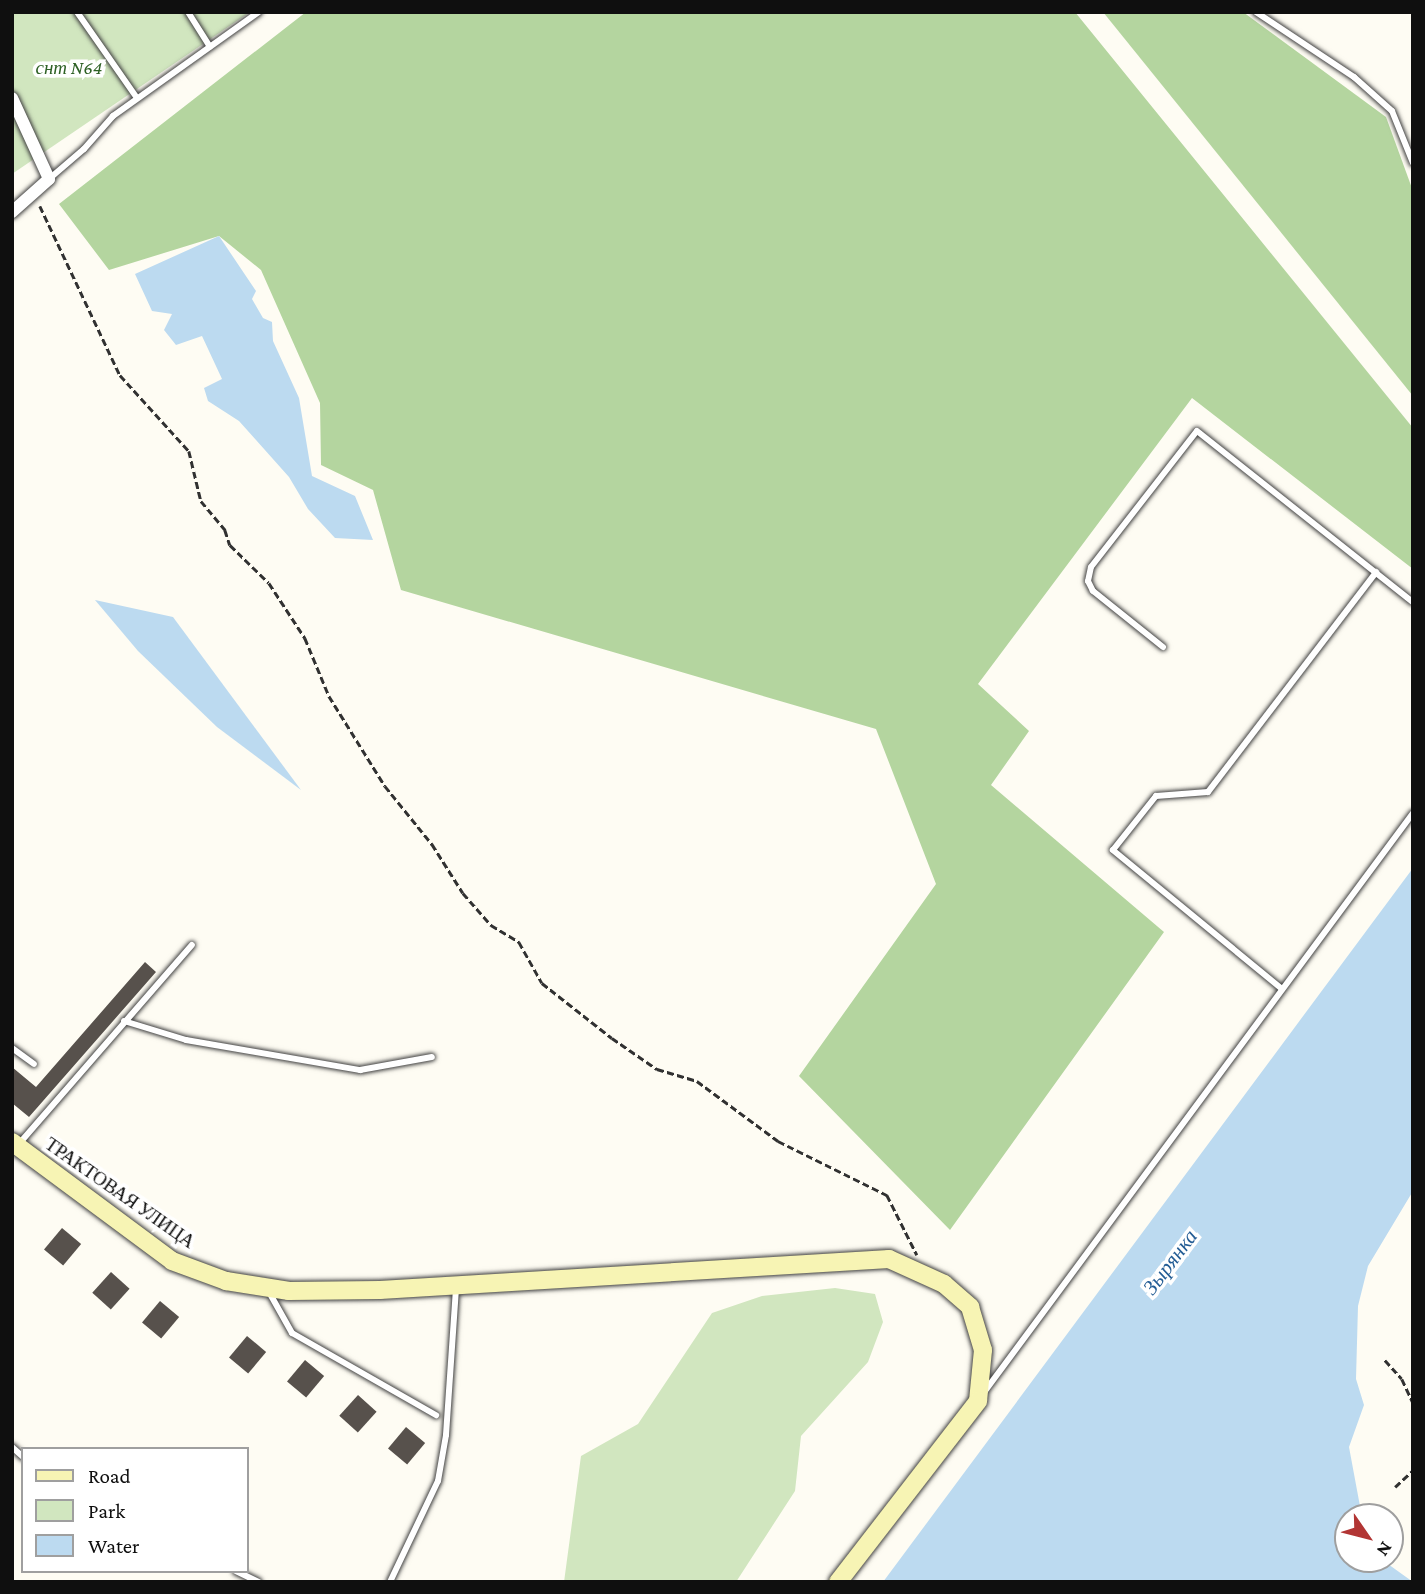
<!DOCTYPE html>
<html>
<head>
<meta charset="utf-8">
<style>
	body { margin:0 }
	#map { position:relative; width:1425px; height:1594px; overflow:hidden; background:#fefcf3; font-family:"Crimson Pro",serif }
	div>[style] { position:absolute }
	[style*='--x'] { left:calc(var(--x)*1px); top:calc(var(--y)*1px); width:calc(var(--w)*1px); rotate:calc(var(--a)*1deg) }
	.green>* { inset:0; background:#d1e6bf }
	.forest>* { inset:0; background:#b4d59f }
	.water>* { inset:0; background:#bcdaf0 }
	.building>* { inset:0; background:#57514c; transform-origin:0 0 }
	.path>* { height:2.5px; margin-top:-1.25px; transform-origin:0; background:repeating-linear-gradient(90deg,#313131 0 7px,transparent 0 10.5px) }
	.roads { filter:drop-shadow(0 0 2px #424242) drop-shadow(0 0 2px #424242) }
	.lane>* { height:6px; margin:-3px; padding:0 3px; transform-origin:3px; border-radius:3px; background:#fff }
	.street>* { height:12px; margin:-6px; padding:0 6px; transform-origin:6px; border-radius:6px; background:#fff }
	.secondary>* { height:18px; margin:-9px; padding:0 9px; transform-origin:9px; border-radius:9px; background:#f7f4b4 }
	span { translate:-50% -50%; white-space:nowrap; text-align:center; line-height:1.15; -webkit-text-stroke:7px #fff; paint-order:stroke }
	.park-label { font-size:19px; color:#2e6125; font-style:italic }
	.street-label { font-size:19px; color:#0f0f0f }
	.water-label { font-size:21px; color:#245d95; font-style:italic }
	.frame { position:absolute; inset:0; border:14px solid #0f0f0f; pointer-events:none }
	.legend { position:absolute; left:21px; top:1447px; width:228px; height:126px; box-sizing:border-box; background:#fff; border:2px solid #9f9f9f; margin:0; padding:9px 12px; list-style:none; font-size:21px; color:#0f0f0f }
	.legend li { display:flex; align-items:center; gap:14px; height:35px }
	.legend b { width:35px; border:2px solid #9f9f9f }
	.north { position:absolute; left:1334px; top:1503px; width:70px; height:70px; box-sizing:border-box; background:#fff; border:2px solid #9f9f9f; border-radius:50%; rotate:125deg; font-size:19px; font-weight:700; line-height:28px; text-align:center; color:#0f0f0f }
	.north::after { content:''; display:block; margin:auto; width:24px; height:32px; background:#b23534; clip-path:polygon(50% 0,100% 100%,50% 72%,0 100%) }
</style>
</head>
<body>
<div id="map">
	<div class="green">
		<div style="clip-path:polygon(12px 12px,250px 12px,12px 174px)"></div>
		<div style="clip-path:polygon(835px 1288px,875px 1294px,883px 1322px,868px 1362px,801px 1436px,795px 1491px,736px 1582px,564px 1582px,581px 1456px,638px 1424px,712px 1313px,762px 1296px)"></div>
	</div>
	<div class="forest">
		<div style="clip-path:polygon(306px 12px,1075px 12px,1413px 428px,1413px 569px,1192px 398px,978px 684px,1029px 731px,991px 785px,1164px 932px,950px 1230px,799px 1076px,936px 884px,876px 729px,401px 590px,373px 490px,321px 465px,320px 403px,261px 270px,219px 236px,109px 270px,59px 204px)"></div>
		<div style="clip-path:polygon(1103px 12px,1243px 12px,1386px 117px,1413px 191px,1413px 396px)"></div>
	</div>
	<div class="water">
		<div style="clip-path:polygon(219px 236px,256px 291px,252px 299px,263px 318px,272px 322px,273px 341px,299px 398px,312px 476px,355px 496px,373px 540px,335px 538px,308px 509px,289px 477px,239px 421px,208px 401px,204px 388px,222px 379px,202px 336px,176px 345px,164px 330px,172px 314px,152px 311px,135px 274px)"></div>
		<div style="clip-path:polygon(95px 600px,173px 617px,301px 790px,217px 727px,138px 651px)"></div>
		<div style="clip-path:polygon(1413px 868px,1413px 1191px,1368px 1266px,1358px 1306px,1356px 1379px,1364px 1405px,1349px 1447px,1362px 1517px,1348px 1517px,1348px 1559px,1381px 1559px,1413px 1582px,883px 1582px)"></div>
	</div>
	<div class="building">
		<div style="clip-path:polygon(145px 962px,156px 972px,29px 1117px,12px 1103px,12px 1067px,36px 1087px)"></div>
		<div style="left:62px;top:1228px;width:25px;height:28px;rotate:40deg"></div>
		<div style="left:111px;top:1272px;width:25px;height:28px;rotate:42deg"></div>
		<div style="left:160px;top:1301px;width:25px;height:28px;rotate:40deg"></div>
		<div style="left:247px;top:1336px;width:25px;height:28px;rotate:40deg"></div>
		<div style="left:305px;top:1360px;width:25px;height:28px;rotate:40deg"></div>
		<div style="left:358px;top:1395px;width:25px;height:28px;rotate:42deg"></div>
		<div style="left:406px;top:1427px;width:25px;height:28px;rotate:40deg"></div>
	</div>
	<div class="path">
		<div style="--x:40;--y:206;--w:187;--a:64.7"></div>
		<div style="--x:120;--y:375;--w:103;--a:47.8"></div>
		<div style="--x:189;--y:451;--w:51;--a:76.5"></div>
		<div style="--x:201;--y:501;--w:38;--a:50"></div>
		<div style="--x:225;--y:530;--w:16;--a:72"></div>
		<div style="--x:230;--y:545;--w:54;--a:44.3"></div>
		<div style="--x:269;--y:583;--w:66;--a:56.8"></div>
		<div style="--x:305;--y:638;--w:63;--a:67.5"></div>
		<div style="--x:329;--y:696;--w:106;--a:58.1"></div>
		<div style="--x:385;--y:786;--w:75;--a:51"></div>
		<div style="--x:432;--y:844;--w:58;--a:57.7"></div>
		<div style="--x:463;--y:893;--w:43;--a:48.8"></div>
		<div style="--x:491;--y:925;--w:33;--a:31"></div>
		<div style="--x:519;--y:942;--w:47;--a:60.7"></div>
		<div style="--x:542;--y:983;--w:89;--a:38.2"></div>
		<div style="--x:612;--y:1038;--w:55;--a:34.6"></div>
		<div style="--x:657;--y:1069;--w:42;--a:16.7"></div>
		<div style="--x:697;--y:1081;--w:101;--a:36.5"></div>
		<div style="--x:778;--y:1141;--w:122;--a:26.4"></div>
		<div style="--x:887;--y:1195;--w:67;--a:63.4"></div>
		<div style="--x:1385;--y:1360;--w:25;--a:48"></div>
		<div style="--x:1402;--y:1379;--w:26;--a:65"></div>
		<div style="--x:1395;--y:1487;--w:25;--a:-43"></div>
	</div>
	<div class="roads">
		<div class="lane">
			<div style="--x:77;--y:12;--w:105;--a:55.1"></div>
			<div style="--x:188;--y:12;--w:41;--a:57.8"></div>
			<div style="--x:1256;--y:12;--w:118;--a:33.6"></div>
			<div style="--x:1354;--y:77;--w:51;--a:41.8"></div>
			<div style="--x:1392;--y:111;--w:56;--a:68"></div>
			<div style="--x:49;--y:179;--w:46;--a:-40.6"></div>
			<div style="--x:84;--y:149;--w:44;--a:-48.7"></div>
			<div style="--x:113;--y:116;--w:179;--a:-35.5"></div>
			<div style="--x:1163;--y:647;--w:90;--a:-141.3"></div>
			<div style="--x:1093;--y:591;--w:11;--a:-117"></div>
			<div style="--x:1088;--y:581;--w:14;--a:-78"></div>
			<div style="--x:1091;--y:567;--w:172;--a:-52.1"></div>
			<div style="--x:1197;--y:431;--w:275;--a:38.4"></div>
			<div style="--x:1282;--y:989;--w:219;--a:-140.6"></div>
			<div style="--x:1113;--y:850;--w:69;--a:-51.5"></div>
			<div style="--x:1156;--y:796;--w:52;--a:-4.4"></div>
			<div style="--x:1208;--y:792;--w:277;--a:-52.6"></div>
			<div style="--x:124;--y:1021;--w:65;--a:17"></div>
			<div style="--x:186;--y:1040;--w:177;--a:9.8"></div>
			<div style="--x:360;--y:1070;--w:73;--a:-10.2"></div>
			<div style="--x:12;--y:1048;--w:27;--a:36"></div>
			<div style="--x:18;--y:1145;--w:265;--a:-49"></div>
			<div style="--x:269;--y:1292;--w:47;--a:60.7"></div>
			<div style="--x:292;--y:1333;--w:166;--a:29.7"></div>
			<div style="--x:985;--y:1391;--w:719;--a:-53.48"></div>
			<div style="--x:12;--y:1447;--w:15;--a:42"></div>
			<div style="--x:236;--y:1571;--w:25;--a:26"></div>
			<div style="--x:390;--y:1582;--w:112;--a:-64.6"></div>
			<div style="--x:438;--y:1481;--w:47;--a:-80.1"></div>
			<div style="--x:446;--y:1435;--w:148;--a:-86.1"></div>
		</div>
		<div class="street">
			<div style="--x:12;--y:98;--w:89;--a:65.4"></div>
			<div style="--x:49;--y:179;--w:50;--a:138.3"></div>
		</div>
		<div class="secondary">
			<div style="--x:12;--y:1142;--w:199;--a:36.6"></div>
			<div style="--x:172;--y:1261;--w:58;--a:20.3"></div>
			<div style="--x:226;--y:1281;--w:64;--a:9"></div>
			<div style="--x:289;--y:1291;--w:91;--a:-0.6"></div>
			<div style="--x:380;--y:1290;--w:510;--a:-3.49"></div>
			<div style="--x:889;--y:1259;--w:60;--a:24.4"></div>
			<div style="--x:944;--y:1284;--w:35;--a:41"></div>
			<div style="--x:970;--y:1307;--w:45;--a:73.2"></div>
			<div style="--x:983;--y:1350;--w:51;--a:95.6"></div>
			<div style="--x:978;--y:1401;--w:229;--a:127.7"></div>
		</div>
	</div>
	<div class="park-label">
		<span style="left:69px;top:68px">снт N64</span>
	</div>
	<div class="street-label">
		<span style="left:120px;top:1193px;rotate:35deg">ТРАКТОВАЯ УЛИЦА</span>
	</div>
	<div class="water-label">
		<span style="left:1170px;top:1262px;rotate:-53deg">Зырянка</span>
	</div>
	<div class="frame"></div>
	<ul class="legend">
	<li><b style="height:9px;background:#f7f4b4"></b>Road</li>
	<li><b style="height:19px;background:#d1e6bf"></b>Park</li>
	<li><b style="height:19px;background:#bcdaf0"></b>Water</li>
	</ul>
	<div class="north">N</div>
</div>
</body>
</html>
